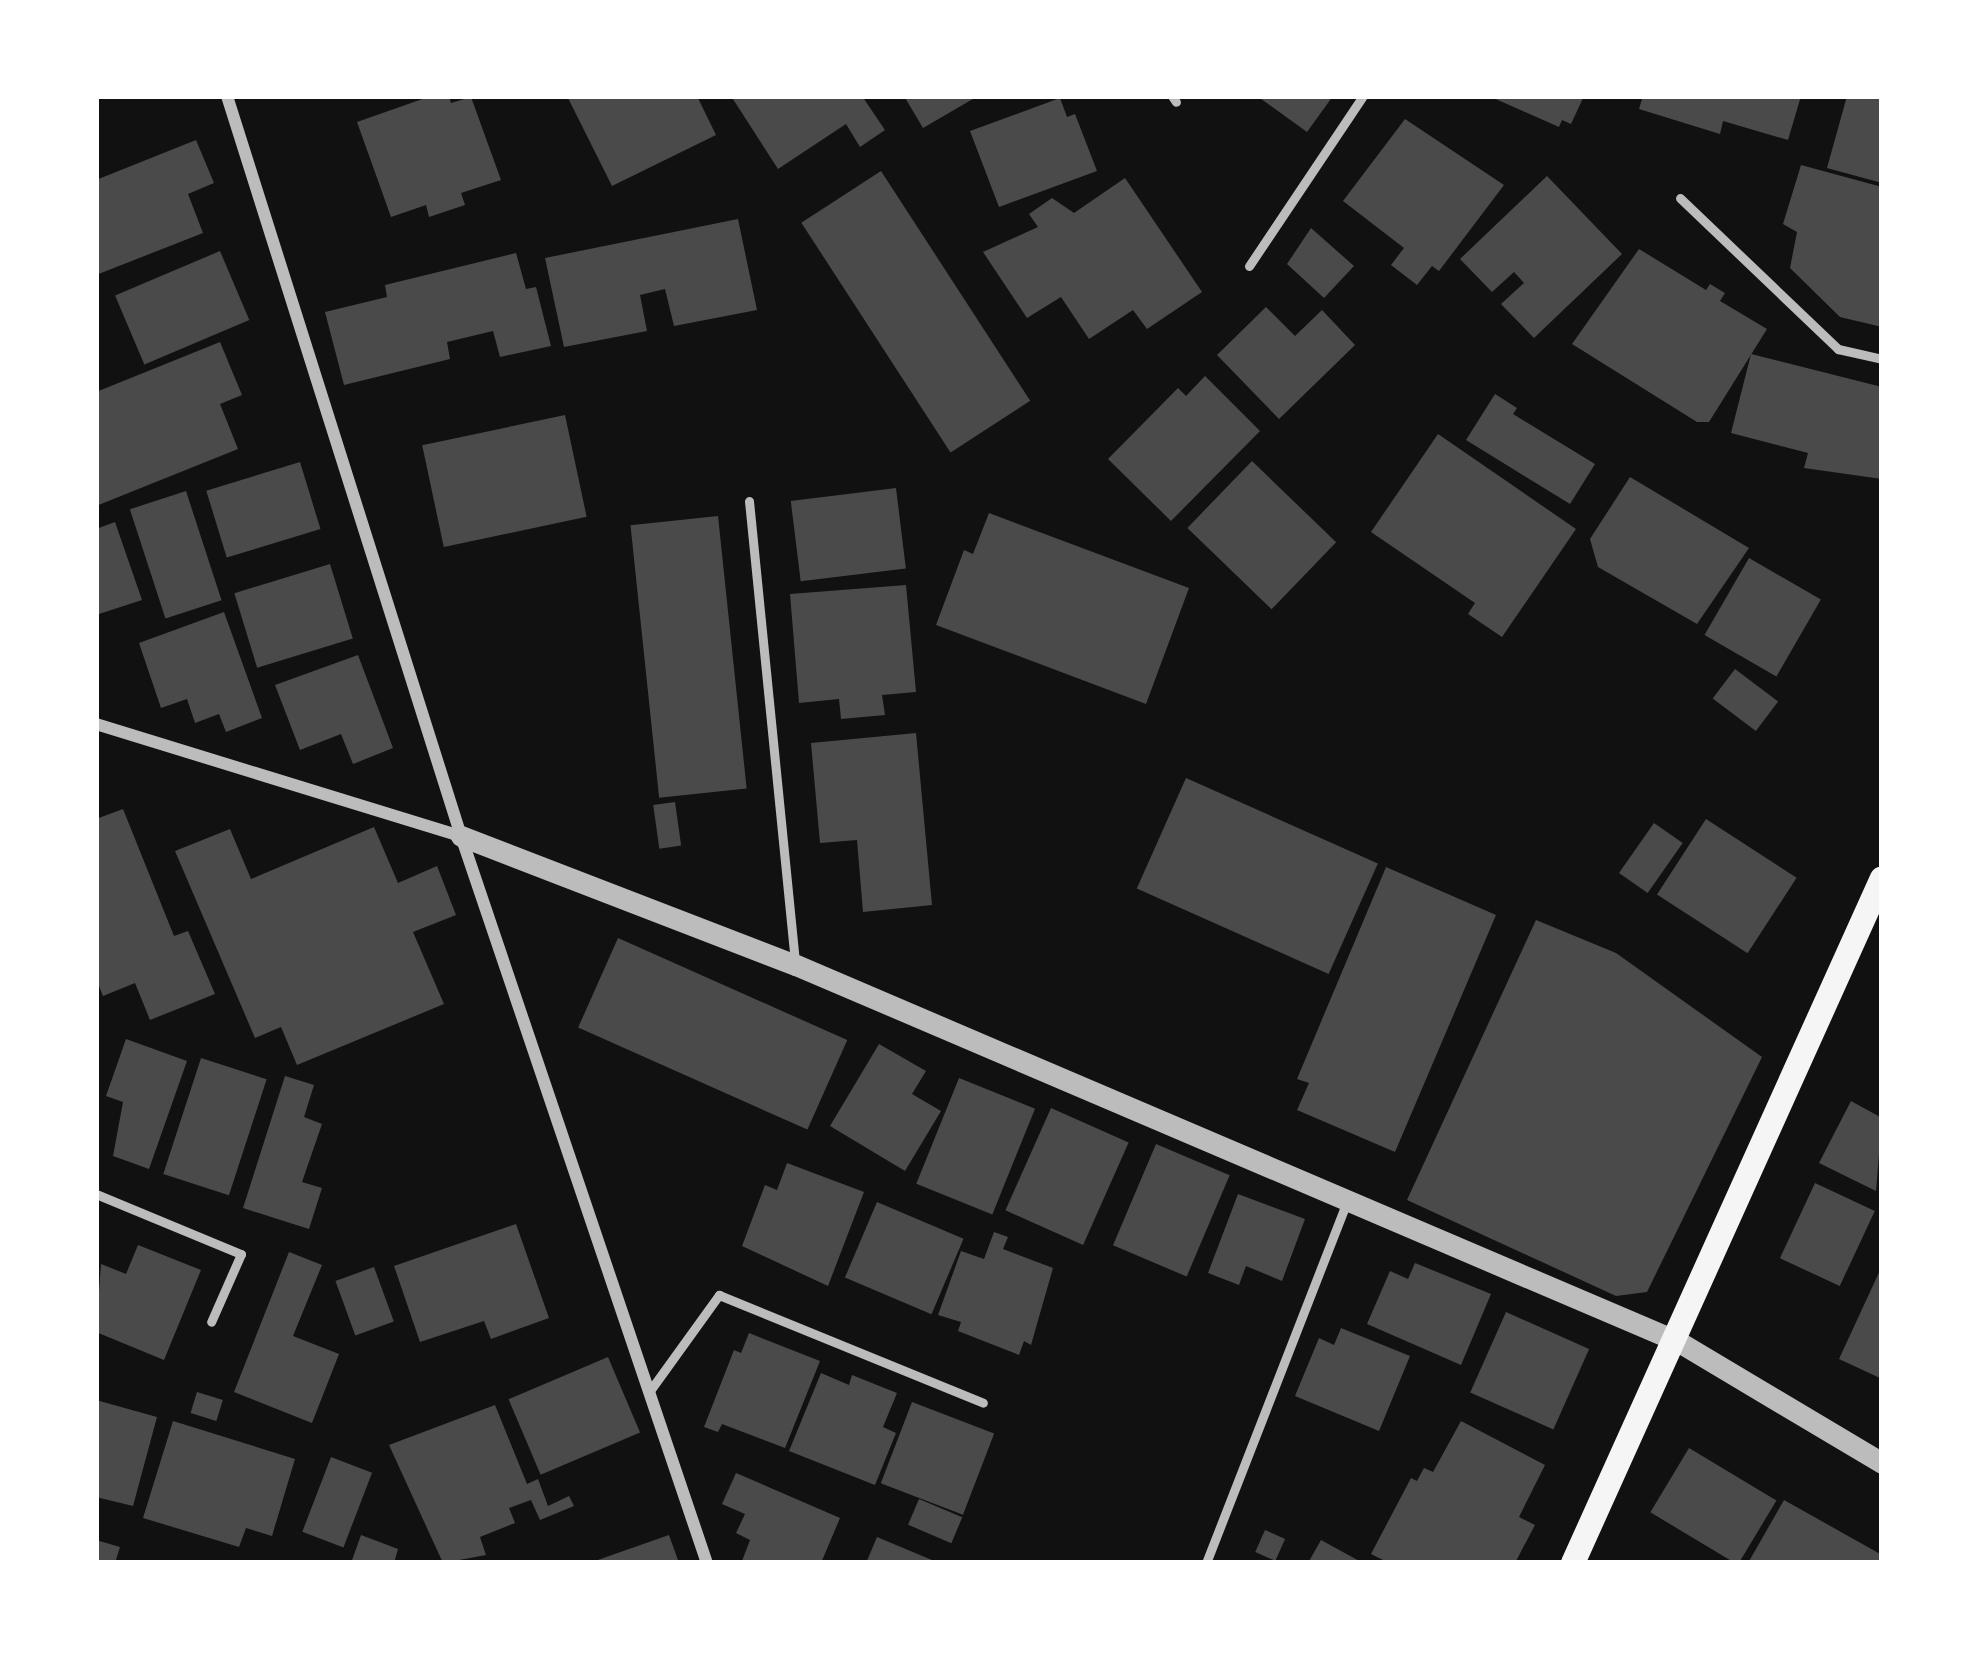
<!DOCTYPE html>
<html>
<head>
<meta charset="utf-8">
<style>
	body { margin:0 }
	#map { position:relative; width:1978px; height:1659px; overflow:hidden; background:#111; font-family:"Public Sans",sans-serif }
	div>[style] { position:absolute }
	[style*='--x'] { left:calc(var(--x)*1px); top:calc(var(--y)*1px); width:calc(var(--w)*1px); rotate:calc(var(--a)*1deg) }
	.building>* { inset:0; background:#4a4a4a; transform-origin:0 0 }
	.service>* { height:9px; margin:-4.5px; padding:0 4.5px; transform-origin:4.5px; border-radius:4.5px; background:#bcbcbc }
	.minor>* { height:12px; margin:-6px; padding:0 6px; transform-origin:6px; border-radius:6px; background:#bcbcbc }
	.tertiary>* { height:21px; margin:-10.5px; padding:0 10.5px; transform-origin:10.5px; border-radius:10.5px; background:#bcbcbc }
	.secondary>* { height:24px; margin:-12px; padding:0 12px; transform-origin:12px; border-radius:12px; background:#f5f5f5 }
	span { translate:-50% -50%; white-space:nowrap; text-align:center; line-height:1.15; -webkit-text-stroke:10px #fff; paint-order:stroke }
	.frame { position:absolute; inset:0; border:99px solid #fff; pointer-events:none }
</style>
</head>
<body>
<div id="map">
	<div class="building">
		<div style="clip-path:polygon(431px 96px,449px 96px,451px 103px,471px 97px,501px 180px,461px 193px,465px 205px,429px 217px,426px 205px,391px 217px,357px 122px)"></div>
		<div style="clip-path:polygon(567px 96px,697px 96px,716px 135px,612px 186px)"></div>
		<div style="clip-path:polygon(731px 96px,862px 96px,885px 130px,860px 147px,846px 124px,778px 169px)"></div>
		<div style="clip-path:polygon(904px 96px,978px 96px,923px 128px)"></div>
		<div style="clip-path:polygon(1257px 96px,1333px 96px,1307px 132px)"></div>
		<div style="clip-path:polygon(1489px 96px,1584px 96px,1571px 124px,1562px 120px,1559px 127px)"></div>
		<div style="clip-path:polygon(1643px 96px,1801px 96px,1788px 140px,1723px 121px,1720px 134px,1639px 109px)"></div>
		<div style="clip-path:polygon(1847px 96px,1882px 96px,1882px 183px,1827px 168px)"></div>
		<div style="clip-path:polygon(1060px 98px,1067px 117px,1075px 114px,1097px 171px,999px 207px,970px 131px)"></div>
		<div style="clip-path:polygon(1405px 119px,1504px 185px,1439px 271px,1432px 266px,1417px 285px,1391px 265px,1404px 248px,1343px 201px)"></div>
		<div style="clip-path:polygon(196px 140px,214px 183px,188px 194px,203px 233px,96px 275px,96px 180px)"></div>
		<div style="clip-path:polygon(1801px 165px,1882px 187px,1882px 327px,1840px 317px,1790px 268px,1797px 232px,1783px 224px)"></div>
		<div style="left:881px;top:171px;width:274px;height:95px;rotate:57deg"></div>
		<div style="clip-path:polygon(1547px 176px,1622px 254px,1534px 338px,1501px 304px,1524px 283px,1514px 272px,1492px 292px,1460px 259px)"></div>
		<div style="clip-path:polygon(1125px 178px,1202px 292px,1147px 329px,1133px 310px,1089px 339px,1061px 297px,1027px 318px,983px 252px,1038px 227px,1029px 214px,1052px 198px,1074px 213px)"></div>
		<div style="clip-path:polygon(738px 219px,757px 310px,674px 326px,665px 289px,640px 295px,647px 331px,564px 347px,545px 258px)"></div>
		<div style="clip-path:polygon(1311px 228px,1354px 266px,1324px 298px,1287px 264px)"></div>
		<div style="clip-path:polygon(1639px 249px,1706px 290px,1710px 284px,1725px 293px,1720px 301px,1767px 329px,1709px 422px,1697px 422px,1572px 344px)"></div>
		<div style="left:220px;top:251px;width:75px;height:114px;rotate:67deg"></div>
		<div style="clip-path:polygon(516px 253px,526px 289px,536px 287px,551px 346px,500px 357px,493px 331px,447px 342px,450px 359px,344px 385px,325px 312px,387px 297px,385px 285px)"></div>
		<div style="clip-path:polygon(1266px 307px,1295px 336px,1322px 310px,1355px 345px,1279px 419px,1217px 355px)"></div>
		<div style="clip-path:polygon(220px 342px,242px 395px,220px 404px,238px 449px,96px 506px,96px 392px)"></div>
		<div style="clip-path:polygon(1751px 354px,1882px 387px,1882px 479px,1804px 468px,1808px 453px,1731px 433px)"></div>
		<div style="clip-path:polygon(1205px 376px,1260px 431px,1171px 521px,1108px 459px,1178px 388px,1186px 396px)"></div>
		<div style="clip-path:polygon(1495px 394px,1517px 408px,1513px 414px,1595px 464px,1570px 504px,1466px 440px)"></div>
		<div style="left:565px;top:415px;width:104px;height:146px;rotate:78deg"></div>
		<div style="clip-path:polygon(1438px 434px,1576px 529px,1502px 637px,1468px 614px,1475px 603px,1371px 532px)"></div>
		<div style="left:1252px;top:461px;width:117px;height:93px;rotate:44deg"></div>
		<div style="left:300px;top:462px;width:70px;height:98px;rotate:73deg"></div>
		<div style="clip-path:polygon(1630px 477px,1749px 548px,1697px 624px,1598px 567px,1590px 539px)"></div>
		<div style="left:896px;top:488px;width:81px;height:106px;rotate:83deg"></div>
		<div style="left:186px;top:491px;width:115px;height:59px;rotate:72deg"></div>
		<div style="clip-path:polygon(989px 513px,1189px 588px,1146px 704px,936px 625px,964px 550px,973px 554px)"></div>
		<div style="left:718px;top:516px;width:274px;height:88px;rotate:84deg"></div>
		<div style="clip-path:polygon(115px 522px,142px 600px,96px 615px,96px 529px)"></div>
		<div style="left:1749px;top:558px;width:83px;height:89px;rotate:30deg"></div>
		<div style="left:330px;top:564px;width:78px;height:100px;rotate:73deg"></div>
		<div style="clip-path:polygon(906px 585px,916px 692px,882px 695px,885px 715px,841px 719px,839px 699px,799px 703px,790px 594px)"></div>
		<div style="clip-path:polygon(224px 612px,262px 718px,226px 732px,219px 714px,195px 723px,187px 699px,161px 708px,139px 643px)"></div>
		<div style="clip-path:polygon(358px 655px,393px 748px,353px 764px,341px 734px,300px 750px,275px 685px)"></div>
		<div style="left:1735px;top:669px;width:54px;height:37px;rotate:37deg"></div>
		<div style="clip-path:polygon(916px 733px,932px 905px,863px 912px,857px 840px,820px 843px,811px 743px)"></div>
		<div style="left:1186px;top:778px;width:210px;height:121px;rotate:24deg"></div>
		<div style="left:675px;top:802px;width:44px;height:22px;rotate:82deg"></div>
		<div style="clip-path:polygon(123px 809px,174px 936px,188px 931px,215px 994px,150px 1020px,135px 983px,103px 996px,96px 979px,96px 819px)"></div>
		<div style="left:1706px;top:819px;width:108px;height:90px;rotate:33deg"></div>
		<div style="left:1654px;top:823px;width:35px;height:61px;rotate:35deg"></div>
		<div style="clip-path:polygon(374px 827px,398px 883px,437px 866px,456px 915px,413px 932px,444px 1004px,297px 1065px,281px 1027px,255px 1038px,175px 851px,230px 829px,251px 879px)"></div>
		<div style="clip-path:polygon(1386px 867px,1496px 915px,1395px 1152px,1297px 1110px,1309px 1083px,1297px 1079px)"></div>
		<div style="clip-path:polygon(1536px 920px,1616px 953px,1762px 1057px,1647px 1292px,1616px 1296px,1407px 1200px)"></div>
		<div style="left:618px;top:938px;width:251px;height:98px;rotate:24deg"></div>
		<div style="clip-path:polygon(126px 1039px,187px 1061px,149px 1169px,113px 1156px,123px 1102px,106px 1096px)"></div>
		<div style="clip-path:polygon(879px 1044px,926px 1071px,912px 1094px,941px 1111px,905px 1171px,830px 1126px)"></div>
		<div style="left:201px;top:1058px;width:69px;height:122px;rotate:18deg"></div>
		<div style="clip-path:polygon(285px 1076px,314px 1085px,304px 1117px,322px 1124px,302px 1182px,322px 1188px,309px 1229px,243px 1208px)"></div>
		<div style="left:959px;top:1078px;width:82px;height:114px;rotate:22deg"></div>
		<div style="clip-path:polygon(1851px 1101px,1882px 1118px,1876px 1191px,1819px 1163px)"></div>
		<div style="left:1051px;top:1108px;width:85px;height:112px;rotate:24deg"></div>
		<div style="left:1156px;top:1144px;width:80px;height:110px;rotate:23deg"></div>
		<div style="clip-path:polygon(787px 1163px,864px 1192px,828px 1286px,742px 1246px,765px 1185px,777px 1190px)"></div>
		<div style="left:1815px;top:1183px;width:66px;height:83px;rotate:25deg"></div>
		<div style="clip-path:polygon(1238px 1194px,1305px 1219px,1282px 1281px,1246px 1266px,1239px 1285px,1208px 1273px)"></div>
		<div style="left:877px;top:1202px;width:94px;height:82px;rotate:23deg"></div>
		<div style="clip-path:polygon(516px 1224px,549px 1318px,491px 1339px,484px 1321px,420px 1342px,394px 1266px)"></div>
		<div style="clip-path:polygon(994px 1232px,1008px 1237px,1003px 1249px,1053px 1268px,1031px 1345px,1024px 1341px,1019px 1355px,958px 1331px,961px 1322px,938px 1315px,961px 1251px,984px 1259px)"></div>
		<div style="clip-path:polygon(138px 1245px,201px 1270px,164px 1360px,96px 1332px,101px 1264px,126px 1274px)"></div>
		<div style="clip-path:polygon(289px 1252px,322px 1265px,293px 1336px,339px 1354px,312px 1423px,234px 1392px)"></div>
		<div style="clip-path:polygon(1415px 1263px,1491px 1294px,1461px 1365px,1367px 1324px,1390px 1271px,1408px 1279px)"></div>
		<div style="clip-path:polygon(1882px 1266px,1882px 1379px,1839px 1359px)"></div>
		<div style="left:374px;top:1267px;width:58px;height:41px;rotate:70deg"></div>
		<div style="left:1506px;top:1312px;width:91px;height:88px;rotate:24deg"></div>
		<div style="clip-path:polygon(1341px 1328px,1410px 1356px,1379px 1431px,1295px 1396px,1319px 1338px,1334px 1345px)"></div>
		<div style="clip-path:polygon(749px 1333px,820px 1361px,785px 1448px,722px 1424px,718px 1432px,704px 1427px,734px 1350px,741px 1353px)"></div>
		<div style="left:608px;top:1357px;width:82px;height:108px;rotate:67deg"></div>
		<div style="clip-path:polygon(821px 1373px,849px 1385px,852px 1375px,897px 1393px,883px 1427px,896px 1433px,875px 1485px,789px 1451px)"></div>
		<div style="left:197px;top:1392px;width:27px;height:22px;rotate:17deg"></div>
		<div style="clip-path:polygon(96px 1400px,157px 1417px,133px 1506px,96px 1497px)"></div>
		<div style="left:912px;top:1402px;width:88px;height:87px;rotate:21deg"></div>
		<div style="clip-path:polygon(495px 1405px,527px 1484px,538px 1479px,548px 1506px,569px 1496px,574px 1506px,540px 1520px,531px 1500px,509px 1508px,515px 1523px,480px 1537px,486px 1555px,443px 1563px,389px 1445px)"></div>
		<div style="clip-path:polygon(173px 1421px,295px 1459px,272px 1536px,246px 1528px,239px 1547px,143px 1518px)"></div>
		<div style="clip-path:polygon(1461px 1421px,1545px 1465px,1519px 1517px,1535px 1525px,1515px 1563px,1389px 1563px,1371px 1554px,1411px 1478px,1417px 1481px,1424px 1468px,1433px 1472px)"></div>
		<div style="left:1689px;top:1448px;width:102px;height:75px;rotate:31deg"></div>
		<div style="left:331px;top:1457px;width:44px;height:80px;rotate:21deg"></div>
		<div style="clip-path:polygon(736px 1473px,840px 1518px,821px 1563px,742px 1561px,750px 1540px,736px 1533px,745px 1514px,722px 1504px)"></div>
		<div style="left:919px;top:1499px;width:47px;height:28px;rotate:23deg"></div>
		<div style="clip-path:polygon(1784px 1500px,1882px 1555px,1882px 1563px,1748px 1563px)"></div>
		<div style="left:1265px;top:1530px;width:22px;height:24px;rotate:24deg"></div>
		<div style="clip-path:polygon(361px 1535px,398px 1549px,394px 1563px,351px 1563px)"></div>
		<div style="clip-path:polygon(669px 1535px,679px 1563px,592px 1563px,592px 1562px)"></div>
		<div style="clip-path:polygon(877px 1537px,939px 1563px,866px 1563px)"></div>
		<div style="clip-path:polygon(96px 1540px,120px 1547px,115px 1563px,96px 1563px)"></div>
		<div style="clip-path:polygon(1321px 1540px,1363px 1563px,1308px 1563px)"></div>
	</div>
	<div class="service">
		<div style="--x:1172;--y:96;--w:7;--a:56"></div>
		<div style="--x:1680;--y:198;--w:219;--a:43.7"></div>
		<div style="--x:1838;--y:349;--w:45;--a:12.8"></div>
		<div style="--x:1249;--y:266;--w:205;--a:-56.2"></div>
		<div style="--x:749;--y:501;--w:462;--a:84.3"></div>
		<div style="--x:96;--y:1194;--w:157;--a:22.5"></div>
		<div style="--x:241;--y:1254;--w:74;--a:113.8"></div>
		<div style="--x:649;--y:1392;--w:120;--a:-54.2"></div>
		<div style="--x:719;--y:1295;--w:285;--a:22.2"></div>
		<div style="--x:1206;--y:1563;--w:388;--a:-68.7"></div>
	</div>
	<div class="minor">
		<div style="--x:227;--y:96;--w:776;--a:72.45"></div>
		<div style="--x:461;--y:836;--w:767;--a:71.31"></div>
		<div style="--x:96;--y:724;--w:382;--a:17.1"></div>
	</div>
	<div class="tertiary">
		<div style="--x:461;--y:836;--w:359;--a:21.1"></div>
		<div style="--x:796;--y:965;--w:960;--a:23.12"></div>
		<div style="--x:1679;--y:1342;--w:236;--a:30.8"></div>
	</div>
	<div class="secondary">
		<div style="--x:1573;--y:1563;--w:751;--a:-65.72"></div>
	</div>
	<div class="frame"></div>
</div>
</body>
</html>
